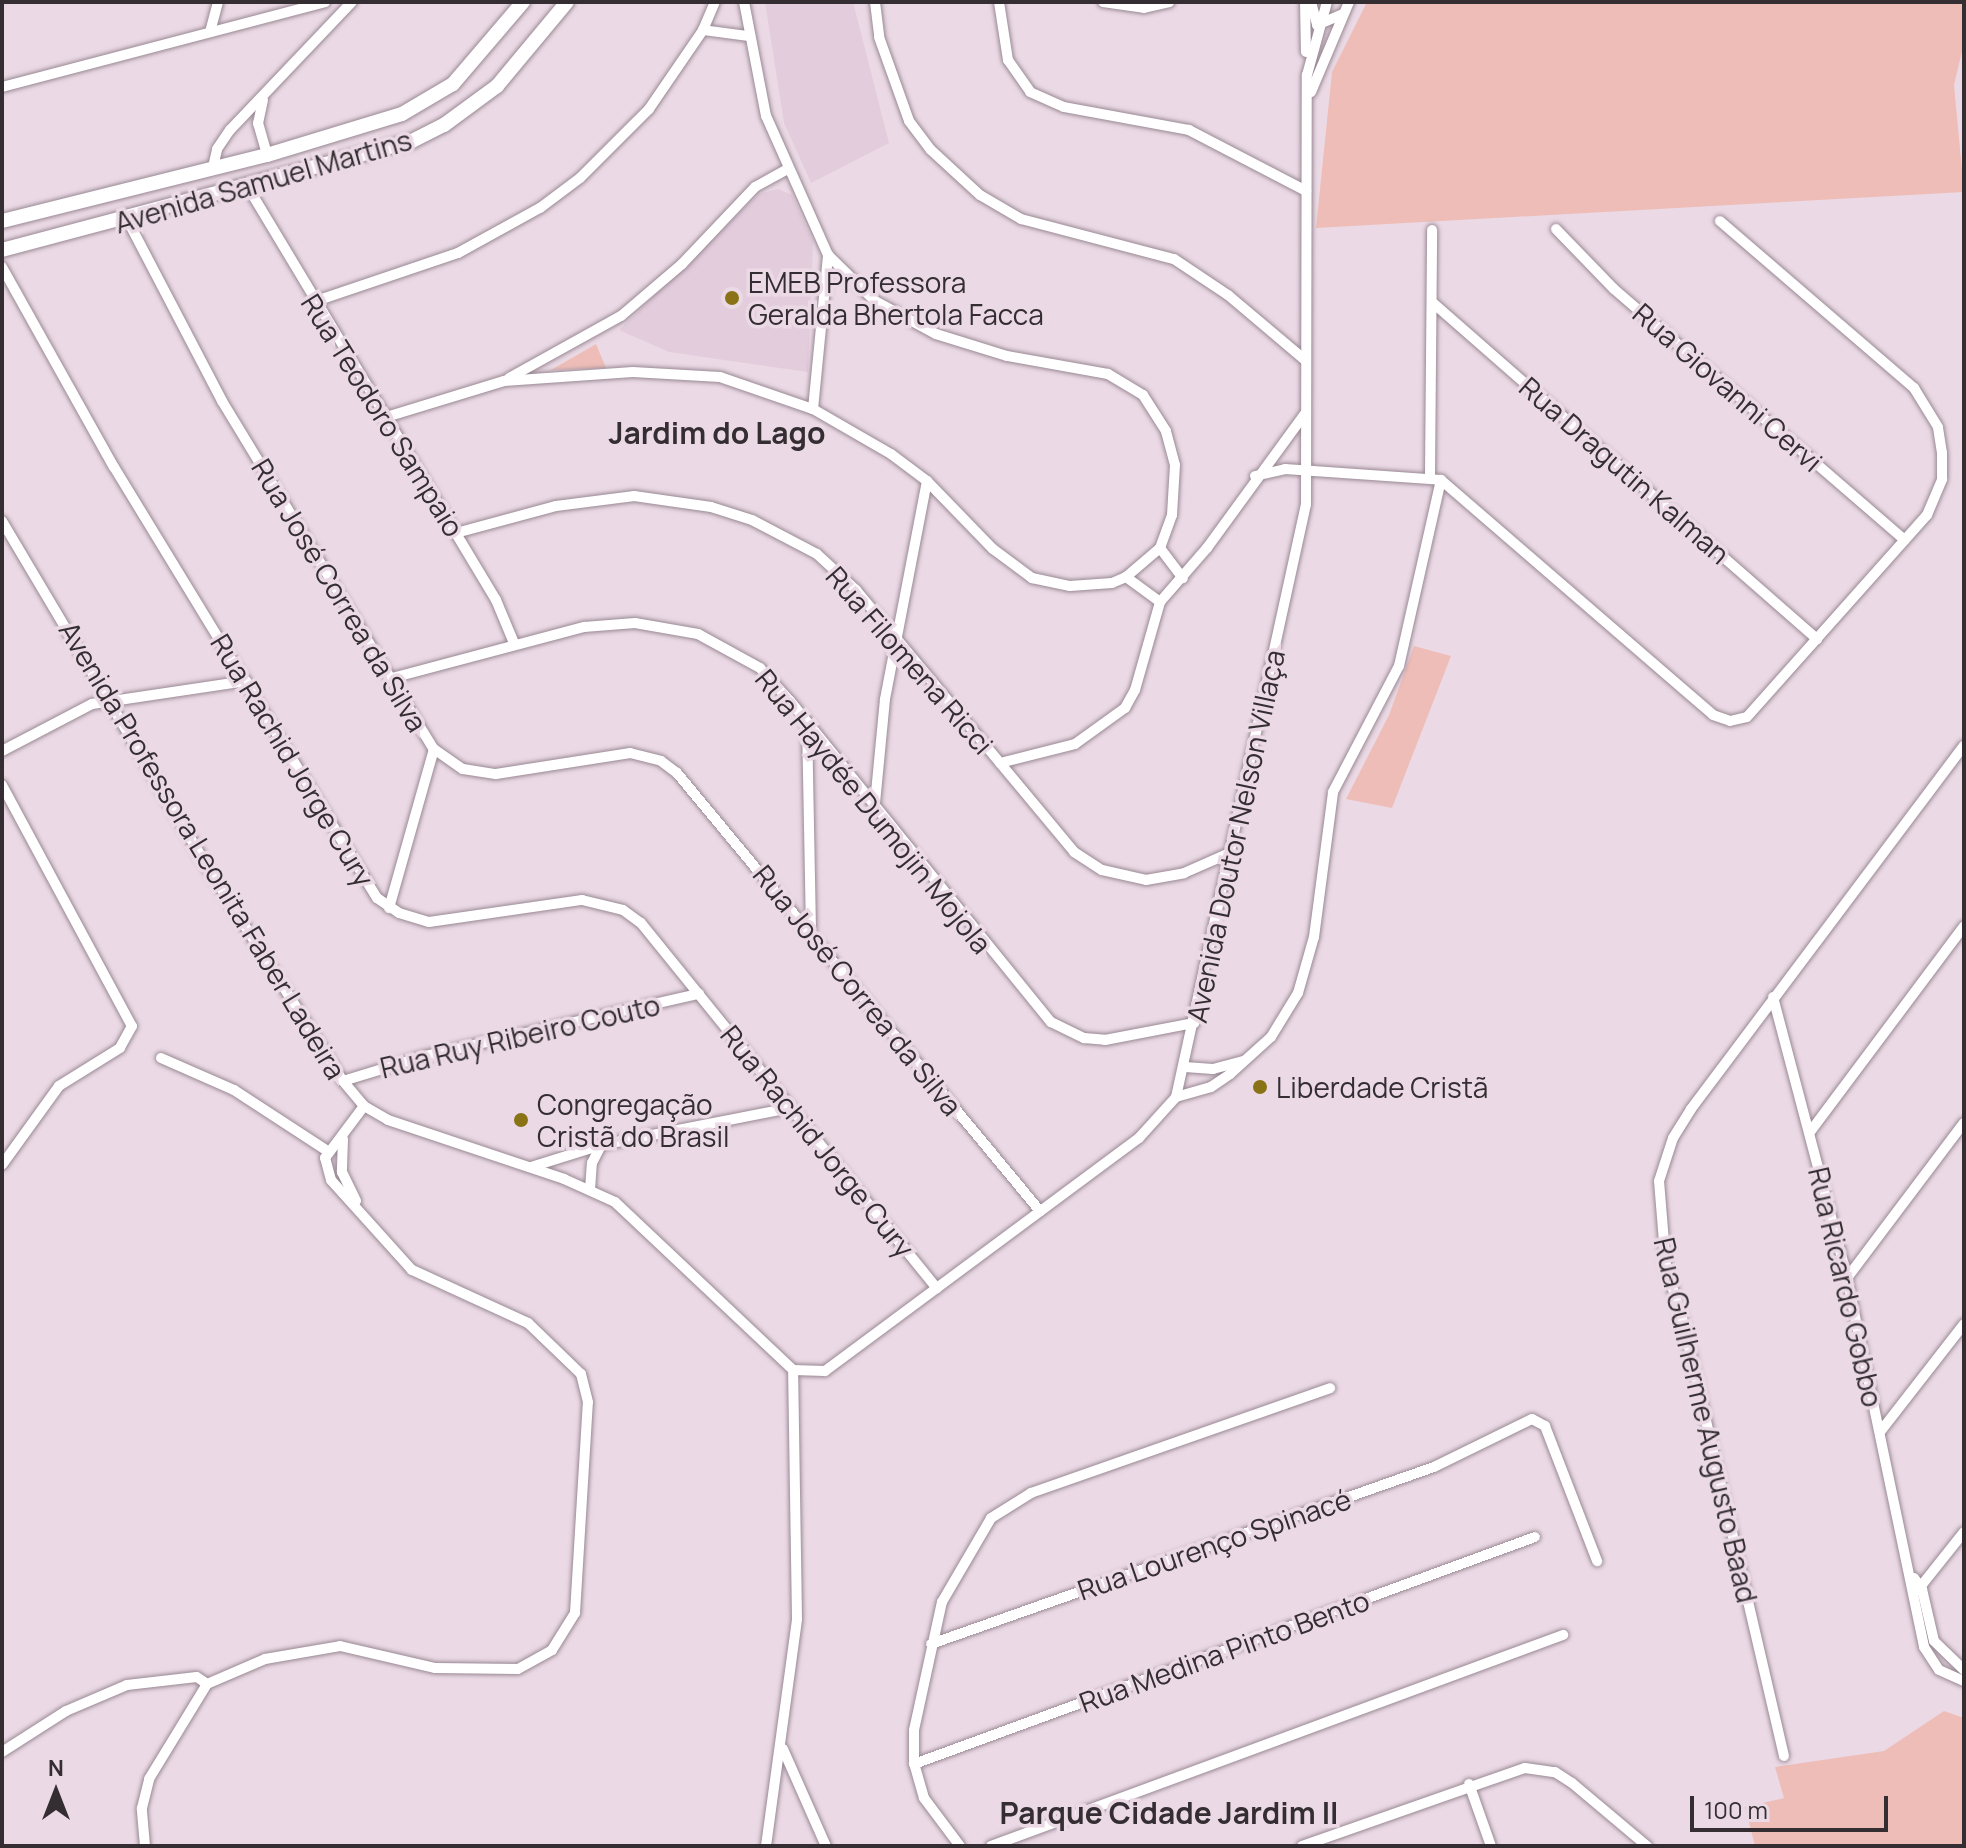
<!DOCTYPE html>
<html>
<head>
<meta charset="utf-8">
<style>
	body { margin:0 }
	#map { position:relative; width:1966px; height:1848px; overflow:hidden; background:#ebdae5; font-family:Manrope,sans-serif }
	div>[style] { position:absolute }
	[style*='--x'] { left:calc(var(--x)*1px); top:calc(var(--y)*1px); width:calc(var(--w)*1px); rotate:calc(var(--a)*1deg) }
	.built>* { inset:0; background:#e3ccdc }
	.green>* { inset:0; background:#eebdb8 }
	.roads { filter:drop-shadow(0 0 2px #998994) drop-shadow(0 0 2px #998994) }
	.street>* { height:10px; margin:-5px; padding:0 5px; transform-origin:5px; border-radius:5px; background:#fff }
	.secondary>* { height:14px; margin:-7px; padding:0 7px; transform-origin:7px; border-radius:7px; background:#fff }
	.dots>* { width:22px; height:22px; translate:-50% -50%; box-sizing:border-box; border:4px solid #ebdae5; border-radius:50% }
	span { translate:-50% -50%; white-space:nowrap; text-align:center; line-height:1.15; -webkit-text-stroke:7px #ebdae5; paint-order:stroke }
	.street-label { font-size:28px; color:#342e32 }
	.poi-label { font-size:28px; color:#342e32 }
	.left { translate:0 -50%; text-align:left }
	.neighbourhood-label { font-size:30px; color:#342e32; font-weight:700 }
	.frame { position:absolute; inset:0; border:4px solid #342e32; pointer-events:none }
	.north { position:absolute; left:16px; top:1752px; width:80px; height:80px; -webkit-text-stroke:6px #ebdae5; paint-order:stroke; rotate:0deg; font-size:22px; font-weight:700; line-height:32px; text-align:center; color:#342e32 }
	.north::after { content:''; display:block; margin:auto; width:28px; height:36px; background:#342e32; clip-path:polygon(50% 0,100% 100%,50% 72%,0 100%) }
	.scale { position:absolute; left:1690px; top:1796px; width:198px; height:36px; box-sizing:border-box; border:4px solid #342e32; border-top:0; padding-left:10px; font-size:24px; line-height:28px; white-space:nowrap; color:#342e32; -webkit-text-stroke:6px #ebdae5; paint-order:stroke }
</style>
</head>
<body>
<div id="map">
	<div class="built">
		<div style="clip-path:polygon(765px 2px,853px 2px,889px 143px,811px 183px,784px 123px)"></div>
		<div style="clip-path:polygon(778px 189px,792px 195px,813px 242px,808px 372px,669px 352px,619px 330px,759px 194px)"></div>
	</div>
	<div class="green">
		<div style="clip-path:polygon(1367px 2px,1964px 2px,1964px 43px,1954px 85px,1964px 192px,1316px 228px,1332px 72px)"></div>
		<div style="clip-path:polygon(596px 344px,606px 368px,551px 370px)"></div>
		<div style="clip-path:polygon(1414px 646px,1451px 656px,1392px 808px,1346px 799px,1389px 715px)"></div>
		<div style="clip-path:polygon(1944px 1711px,1964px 1718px,1964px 1846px,1755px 1846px,1745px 1807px,1784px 1798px,1775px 1767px,1884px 1751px)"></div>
	</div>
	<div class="roads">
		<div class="street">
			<div style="--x:875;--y:2;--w:35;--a:83"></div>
			<div style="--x:879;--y:37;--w:89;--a:70.3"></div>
			<div style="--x:909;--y:121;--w:36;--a:53"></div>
			<div style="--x:931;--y:150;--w:67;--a:42.6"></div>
			<div style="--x:980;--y:195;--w:48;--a:30.3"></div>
			<div style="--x:1021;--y:219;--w:158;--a:14.7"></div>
			<div style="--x:1174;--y:259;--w:65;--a:33.7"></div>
			<div style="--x:1228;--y:295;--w:101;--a:40.2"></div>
			<div style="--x:999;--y:2;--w:59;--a:81.2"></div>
			<div style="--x:1008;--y:60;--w:39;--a:55"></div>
			<div style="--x:1030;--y:92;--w:37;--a:24"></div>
			<div style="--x:1064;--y:107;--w:127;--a:10.4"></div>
			<div style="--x:1189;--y:130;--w:132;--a:27.5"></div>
			<div style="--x:1103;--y:2;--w:41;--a:8.3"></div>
			<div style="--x:1144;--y:8;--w:26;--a:-13"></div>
			<div style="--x:1305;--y:2;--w:50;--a:88.9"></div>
			<div style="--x:1311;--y:2;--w:24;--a:75"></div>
			<div style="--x:1317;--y:25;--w:28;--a:-23"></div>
			<div style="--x:703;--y:30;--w:45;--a:7.6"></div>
			<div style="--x:210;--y:32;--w:31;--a:-75"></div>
			<div style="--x:2;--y:87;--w:334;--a:-14.7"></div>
			<div style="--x:1311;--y:92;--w:98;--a:-67.1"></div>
			<div style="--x:263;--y:100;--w:24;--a:102"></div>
			<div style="--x:258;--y:123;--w:33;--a:74"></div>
			<div style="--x:213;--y:167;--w:18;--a:-77"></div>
			<div style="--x:217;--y:149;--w:23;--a:-56"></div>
			<div style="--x:230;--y:130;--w:177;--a:-46.4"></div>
			<div style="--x:249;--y:189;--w:480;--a:59"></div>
			<div style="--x:496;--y:600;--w:47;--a:67.3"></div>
			<div style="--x:128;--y:221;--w:203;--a:62.4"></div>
			<div style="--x:222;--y:401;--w:407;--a:58.7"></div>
			<div style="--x:434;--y:749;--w:35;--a:35"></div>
			<div style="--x:463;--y:769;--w:33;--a:9"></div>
			<div style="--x:496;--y:774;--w:136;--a:-8.9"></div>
			<div style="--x:630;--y:753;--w:32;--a:14"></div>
			<div style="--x:661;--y:761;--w:20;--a:37"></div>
			<div style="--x:677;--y:773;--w:569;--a:50.35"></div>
			<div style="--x:1556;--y:229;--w:83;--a:46"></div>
			<div style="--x:1614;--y:289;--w:384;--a:40.8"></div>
			<div style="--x:2;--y:267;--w:229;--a:60.8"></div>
			<div style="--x:114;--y:467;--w:505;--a:58.61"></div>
			<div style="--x:377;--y:898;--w:27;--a:34"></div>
			<div style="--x:399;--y:913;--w:31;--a:17"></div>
			<div style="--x:429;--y:922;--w:155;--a:-8.2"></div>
			<div style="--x:582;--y:900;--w:42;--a:13.7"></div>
			<div style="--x:623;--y:910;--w:22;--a:36"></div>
			<div style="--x:641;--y:923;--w:470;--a:51"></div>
			<div style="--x:313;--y:302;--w:153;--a:-18.7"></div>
			<div style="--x:458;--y:253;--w:94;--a:-28.8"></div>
			<div style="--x:540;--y:208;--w:50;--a:-36.9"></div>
			<div style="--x:580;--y:178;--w:98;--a:-45"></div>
			<div style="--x:649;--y:109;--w:96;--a:-55.6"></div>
			<div style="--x:703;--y:30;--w:30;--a:-67"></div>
			<div style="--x:1432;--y:302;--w:512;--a:41.2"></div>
			<div style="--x:509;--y:378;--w:128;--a:-29"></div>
			<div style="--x:621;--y:316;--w:80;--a:-40.4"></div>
			<div style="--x:682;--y:264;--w:106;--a:-46.5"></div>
			<div style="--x:755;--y:187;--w:35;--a:-29"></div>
			<div style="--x:813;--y:409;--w:155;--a:-84.4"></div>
			<div style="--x:383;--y:418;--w:127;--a:-17"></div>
			<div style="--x:504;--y:381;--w:129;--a:-4"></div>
			<div style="--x:633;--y:372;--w:87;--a:3.3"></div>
			<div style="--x:720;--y:377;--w:98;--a:19"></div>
			<div style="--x:813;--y:409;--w:90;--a:30"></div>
			<div style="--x:891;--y:454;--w:45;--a:36.9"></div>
			<div style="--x:927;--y:481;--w:95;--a:45.9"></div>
			<div style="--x:993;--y:549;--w:49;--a:36.6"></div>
			<div style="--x:1032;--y:578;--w:39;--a:12"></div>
			<div style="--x:1070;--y:586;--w:42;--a:-4.1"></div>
			<div style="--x:1112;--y:583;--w:15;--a:-23"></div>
			<div style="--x:1126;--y:577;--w:45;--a:-40.5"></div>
			<div style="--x:1160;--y:548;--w:35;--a:-70"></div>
			<div style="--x:1172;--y:515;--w:50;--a:-86.6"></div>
			<div style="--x:1175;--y:465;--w:35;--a:-105"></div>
			<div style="--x:1166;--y:431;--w:43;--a:-122.6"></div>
			<div style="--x:1143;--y:395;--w:41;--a:-149"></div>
			<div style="--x:1108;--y:374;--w:103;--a:-169.9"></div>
			<div style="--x:1007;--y:356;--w:74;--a:-162.8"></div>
			<div style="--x:936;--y:334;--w:69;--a:-151.6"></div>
			<div style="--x:875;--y:301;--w:66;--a:-135.6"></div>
			<div style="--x:828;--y:255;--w:152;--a:-114"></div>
			<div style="--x:766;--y:116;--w:116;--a:-100.9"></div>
			<div style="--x:1430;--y:475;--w:245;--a:-89.5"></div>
			<div style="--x:1255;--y:476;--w:31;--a:-13"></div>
			<div style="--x:1285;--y:469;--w:156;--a:4"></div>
			<div style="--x:1441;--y:480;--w:359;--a:40.8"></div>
			<div style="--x:1713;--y:715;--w:18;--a:19"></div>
			<div style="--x:1730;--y:721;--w:17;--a:-13"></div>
			<div style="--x:1747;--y:717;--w:271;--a:-48.3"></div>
			<div style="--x:1927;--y:515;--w:39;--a:-67"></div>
			<div style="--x:1942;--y:479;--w:26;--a:-90"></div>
			<div style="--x:1942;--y:453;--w:26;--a:-99"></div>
			<div style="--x:1938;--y:427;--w:46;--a:-121.6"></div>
			<div style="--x:1914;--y:388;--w:256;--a:-139.3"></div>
			<div style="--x:2;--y:521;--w:388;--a:59.3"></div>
			<div style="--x:200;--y:855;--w:267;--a:57.7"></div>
			<div style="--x:343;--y:1081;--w:33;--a:50"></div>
			<div style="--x:364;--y:1106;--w:28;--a:30"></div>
			<div style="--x:388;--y:1120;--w:186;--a:18.5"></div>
			<div style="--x:564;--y:1179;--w:56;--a:24.3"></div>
			<div style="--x:615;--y:1202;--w:245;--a:43.3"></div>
			<div style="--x:793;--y:1370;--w:32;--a:2"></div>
			<div style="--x:825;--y:1371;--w:391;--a:-36.6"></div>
			<div style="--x:1139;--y:1138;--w:55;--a:-47.9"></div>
			<div style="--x:1176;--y:1097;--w:607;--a:-77.63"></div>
			<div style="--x:1306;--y:504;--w:429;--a:-89.9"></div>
			<div style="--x:1307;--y:75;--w:76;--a:-74.7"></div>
			<div style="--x:456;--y:533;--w:104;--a:-15.1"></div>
			<div style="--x:556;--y:506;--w:79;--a:-7.3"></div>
			<div style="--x:634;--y:496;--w:78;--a:8.1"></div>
			<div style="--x:711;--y:507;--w:43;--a:17.6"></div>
			<div style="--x:752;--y:520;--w:73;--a:27.6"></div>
			<div style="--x:817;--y:554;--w:53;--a:42.7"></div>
			<div style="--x:856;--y:590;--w:341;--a:50.2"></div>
			<div style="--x:1074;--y:852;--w:33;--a:33"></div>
			<div style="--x:1102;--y:870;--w:45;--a:12.8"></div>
			<div style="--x:1146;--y:880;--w:39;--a:-10"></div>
			<div style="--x:1184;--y:873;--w:52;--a:-23.6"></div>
			<div style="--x:1160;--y:548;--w:38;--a:53"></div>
			<div style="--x:1126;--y:577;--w:42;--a:36.3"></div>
			<div style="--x:392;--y:678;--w:199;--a:-14.9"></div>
			<div style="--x:584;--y:627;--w:51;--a:-4.5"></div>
			<div style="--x:635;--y:623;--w:64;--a:9.9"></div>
			<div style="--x:698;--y:634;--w:71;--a:28.7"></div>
			<div style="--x:760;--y:668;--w:45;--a:47.7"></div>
			<div style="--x:790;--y:701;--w:414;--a:50.9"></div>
			<div style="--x:1051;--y:1022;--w:37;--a:26"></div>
			<div style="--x:1084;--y:1038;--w:21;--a:5"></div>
			<div style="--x:1105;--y:1040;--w:91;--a:-10.8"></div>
			<div style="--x:807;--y:722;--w:206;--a:88.9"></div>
			<div style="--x:2;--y:751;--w:102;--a:-27.6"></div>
			<div style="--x:92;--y:704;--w:156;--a:-8.5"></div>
			<div style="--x:1000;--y:763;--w:77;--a:-14.2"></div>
			<div style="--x:1075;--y:744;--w:62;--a:-35.8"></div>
			<div style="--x:1125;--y:708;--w:21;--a:-61"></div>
			<div style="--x:1135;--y:690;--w:91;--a:-74.1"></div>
			<div style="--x:1160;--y:602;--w:72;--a:-49"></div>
			<div style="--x:1207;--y:548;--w:165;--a:-53.9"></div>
			<div style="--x:2;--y:785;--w:274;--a:61.7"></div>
			<div style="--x:132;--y:1026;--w:25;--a:119"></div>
			<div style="--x:120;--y:1048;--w:72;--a:148.1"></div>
			<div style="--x:59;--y:1086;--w:97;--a:125.8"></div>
			<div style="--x:875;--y:803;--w:104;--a:-84.5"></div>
			<div style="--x:885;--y:699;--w:222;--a:-79.1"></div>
			<div style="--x:389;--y:908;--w:165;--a:-74.2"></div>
			<div style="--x:1773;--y:997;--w:291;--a:75.2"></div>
			<div style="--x:1847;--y:1278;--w:377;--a:78.2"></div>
			<div style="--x:1924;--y:1647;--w:27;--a:57"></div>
			<div style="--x:1939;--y:1670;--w:27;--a:24"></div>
			<div style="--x:161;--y:1058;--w:80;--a:23.7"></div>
			<div style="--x:234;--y:1090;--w:113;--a:33.1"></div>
			<div style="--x:1185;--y:1067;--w:28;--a:4"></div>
			<div style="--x:1213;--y:1069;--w:31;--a:-15"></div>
			<div style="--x:343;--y:1081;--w:86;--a:-17"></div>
			<div style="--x:425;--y:1056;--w:281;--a:-12.8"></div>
			<div style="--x:1176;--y:1097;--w:36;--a:-16"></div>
			<div style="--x:1211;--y:1087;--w:23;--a:-34"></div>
			<div style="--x:1230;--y:1074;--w:55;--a:-42.1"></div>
			<div style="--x:1271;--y:1037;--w:52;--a:-58.5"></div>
			<div style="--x:1298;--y:993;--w:58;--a:-74.1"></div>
			<div style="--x:1314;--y:937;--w:146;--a:-82.5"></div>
			<div style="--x:1333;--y:792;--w:142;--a:-62.4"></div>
			<div style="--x:1399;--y:666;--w:191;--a:-77.3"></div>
			<div style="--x:1810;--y:1132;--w:257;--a:-53.2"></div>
			<div style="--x:343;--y:1139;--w:33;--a:92"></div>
			<div style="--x:342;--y:1172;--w:32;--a:64"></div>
			<div style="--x:531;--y:1167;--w:73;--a:-17.4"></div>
			<div style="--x:601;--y:1145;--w:192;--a:-11.1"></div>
			<div style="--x:590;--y:1190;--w:27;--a:-86"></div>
			<div style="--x:592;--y:1163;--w:20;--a:-63"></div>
			<div style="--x:1847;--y:1278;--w:194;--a:-53"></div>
			<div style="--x:1880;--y:1432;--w:137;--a:-52.1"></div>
			<div style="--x:1914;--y:1578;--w:14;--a:54"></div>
			<div style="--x:1922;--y:1589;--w:53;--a:77"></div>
			<div style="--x:1934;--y:1641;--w:42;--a:44"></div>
			<div style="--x:1917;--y:1591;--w:75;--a:-51.5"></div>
			<div style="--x:931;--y:1644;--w:533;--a:-19.39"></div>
			<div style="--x:1434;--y:1467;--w:109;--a:-26.1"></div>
			<div style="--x:1532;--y:1419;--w:15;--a:28"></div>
			<div style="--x:1545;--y:1426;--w:145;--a:68.9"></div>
			<div style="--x:207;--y:1684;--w:63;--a:-23.3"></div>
			<div style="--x:265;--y:1659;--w:76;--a:-9.8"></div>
			<div style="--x:340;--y:1646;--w:98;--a:13"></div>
			<div style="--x:435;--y:1668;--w:83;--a:0.7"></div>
			<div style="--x:518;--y:1669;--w:39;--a:-29"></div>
			<div style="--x:552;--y:1650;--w:44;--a:-58.1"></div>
			<div style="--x:575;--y:1613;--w:211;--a:-86.5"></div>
			<div style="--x:588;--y:1402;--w:29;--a:-104"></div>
			<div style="--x:581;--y:1374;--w:74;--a:-136.1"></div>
			<div style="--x:528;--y:1323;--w:128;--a:-155.4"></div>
			<div style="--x:412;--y:1270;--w:121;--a:-132"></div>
			<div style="--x:331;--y:1180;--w:23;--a:-105"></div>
			<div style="--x:325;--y:1158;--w:65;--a:-53.1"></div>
			<div style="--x:783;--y:1749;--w:106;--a:66.1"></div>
			<div style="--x:2;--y:1752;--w:76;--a:-32.6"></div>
			<div style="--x:66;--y:1711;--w:66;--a:-23.1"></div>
			<div style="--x:127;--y:1685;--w:70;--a:-6.5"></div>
			<div style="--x:197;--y:1677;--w:12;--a:35"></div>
			<div style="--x:1784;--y:1756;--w:446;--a:-103.1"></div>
			<div style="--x:1683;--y:1322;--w:59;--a:-106.9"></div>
			<div style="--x:1666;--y:1266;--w:85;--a:-94.7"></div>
			<div style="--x:1659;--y:1181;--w:45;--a:-72"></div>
			<div style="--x:1673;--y:1138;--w:34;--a:-58"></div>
			<div style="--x:1691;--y:1109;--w:454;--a:-53.1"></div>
			<div style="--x:914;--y:1764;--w:661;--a:-20.08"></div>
			<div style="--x:1469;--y:1784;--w:66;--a:70.5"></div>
			<div style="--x:145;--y:1846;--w:38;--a:-95"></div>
			<div style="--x:142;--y:1808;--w:30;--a:-76"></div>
			<div style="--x:149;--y:1779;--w:111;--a:-58.6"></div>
			<div style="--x:766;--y:1846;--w:229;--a:-82.2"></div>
			<div style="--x:797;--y:1619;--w:249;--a:-90.9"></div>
			<div style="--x:960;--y:1846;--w:60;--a:-126.9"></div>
			<div style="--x:924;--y:1798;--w:35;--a:-106"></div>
			<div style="--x:914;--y:1764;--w:34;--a:-90"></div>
			<div style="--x:914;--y:1730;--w:131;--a:-77.7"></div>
			<div style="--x:942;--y:1602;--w:97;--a:-59.7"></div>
			<div style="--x:991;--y:1518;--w:47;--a:-32"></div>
			<div style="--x:1031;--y:1493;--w:317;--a:-19.3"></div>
			<div style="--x:991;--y:1846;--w:610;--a:-20.25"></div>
			<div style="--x:1302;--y:1846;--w:236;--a:-19.3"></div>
			<div style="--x:1525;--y:1768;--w:30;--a:8"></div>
			<div style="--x:1555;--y:1772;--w:20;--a:33"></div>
			<div style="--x:1572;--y:1783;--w:98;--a:40"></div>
		</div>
		<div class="secondary">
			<div style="--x:2;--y:221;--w:273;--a:-14"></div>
			<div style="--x:267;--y:155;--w:141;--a:-16.9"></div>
			<div style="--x:402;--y:114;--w:59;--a:-30.5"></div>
			<div style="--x:453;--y:84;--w:108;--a:-49.5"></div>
			<div style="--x:2;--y:250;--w:424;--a:-14.9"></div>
			<div style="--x:412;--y:141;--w:36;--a:-27"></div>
			<div style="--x:444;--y:125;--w:66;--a:-36.3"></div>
			<div style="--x:497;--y:86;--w:109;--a:-50.2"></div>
		</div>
	</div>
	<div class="dots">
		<div style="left:732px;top:298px;background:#8a7316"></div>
		<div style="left:1260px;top:1087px;background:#8a7316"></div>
		<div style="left:521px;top:1120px;background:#8a7316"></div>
	</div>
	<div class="street-label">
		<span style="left:263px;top:181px;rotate:-16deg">Avenida Samuel Martins</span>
		<span style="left:1728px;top:387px;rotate:41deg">Rua Giovanni Cervi</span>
		<span style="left:383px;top:415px;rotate:58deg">Rua Teodoro Sampaio</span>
		<span style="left:1625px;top:470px;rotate:41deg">Rua Dragutin Kalman</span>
		<span style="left:340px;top:595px;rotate:59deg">Rua José Correa da Silva</span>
		<span style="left:910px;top:660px;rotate:49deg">Rua Filomena Ricci</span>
		<span style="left:293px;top:760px;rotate:59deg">Rua Rachid Jorge Cury</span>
		<span style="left:874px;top:811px;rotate:51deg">Rua Haydée Dumojin Mojola</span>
		<span style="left:1235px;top:836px;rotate:-78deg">Avenida Doutor Nelson Villaça</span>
		<span style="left:203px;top:850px;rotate:59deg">Avenida Professora Leonita Faber Ladeira</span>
		<span style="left:858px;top:990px;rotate:51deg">Rua José Correa da Silva</span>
		<span style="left:520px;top:1036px;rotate:-13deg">Rua Ruy Ribeiro Couto</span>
		<span style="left:818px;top:1141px;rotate:51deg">Rua Rachid Jorge Cury</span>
		<span style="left:1846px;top:1287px;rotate:77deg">Rua Ricardo Gobbo</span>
		<span style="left:1706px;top:1420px;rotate:77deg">Rua Guilherme Augusto Baad</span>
		<span style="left:1214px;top:1544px;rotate:-19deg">Rua Lourenço Spinacé</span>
		<span style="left:1224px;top:1651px;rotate:-20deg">Rua Medina Pinto Bento</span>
	</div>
	<div class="poi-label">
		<span class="left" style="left:748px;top:298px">EMEB Professora<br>Geralda Bhertola Facca</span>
		<span class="left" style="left:1276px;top:1087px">Liberdade Cristã</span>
		<span class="left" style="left:537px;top:1120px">Congregação<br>Cristã do Brasil</span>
	</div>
	<div class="neighbourhood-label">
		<span style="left:717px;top:433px">Jardim do Lago</span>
		<span style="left:1169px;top:1813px">Parque Cidade Jardim II</span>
	</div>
	<div class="frame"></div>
	<div class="north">N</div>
	<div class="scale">100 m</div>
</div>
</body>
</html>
